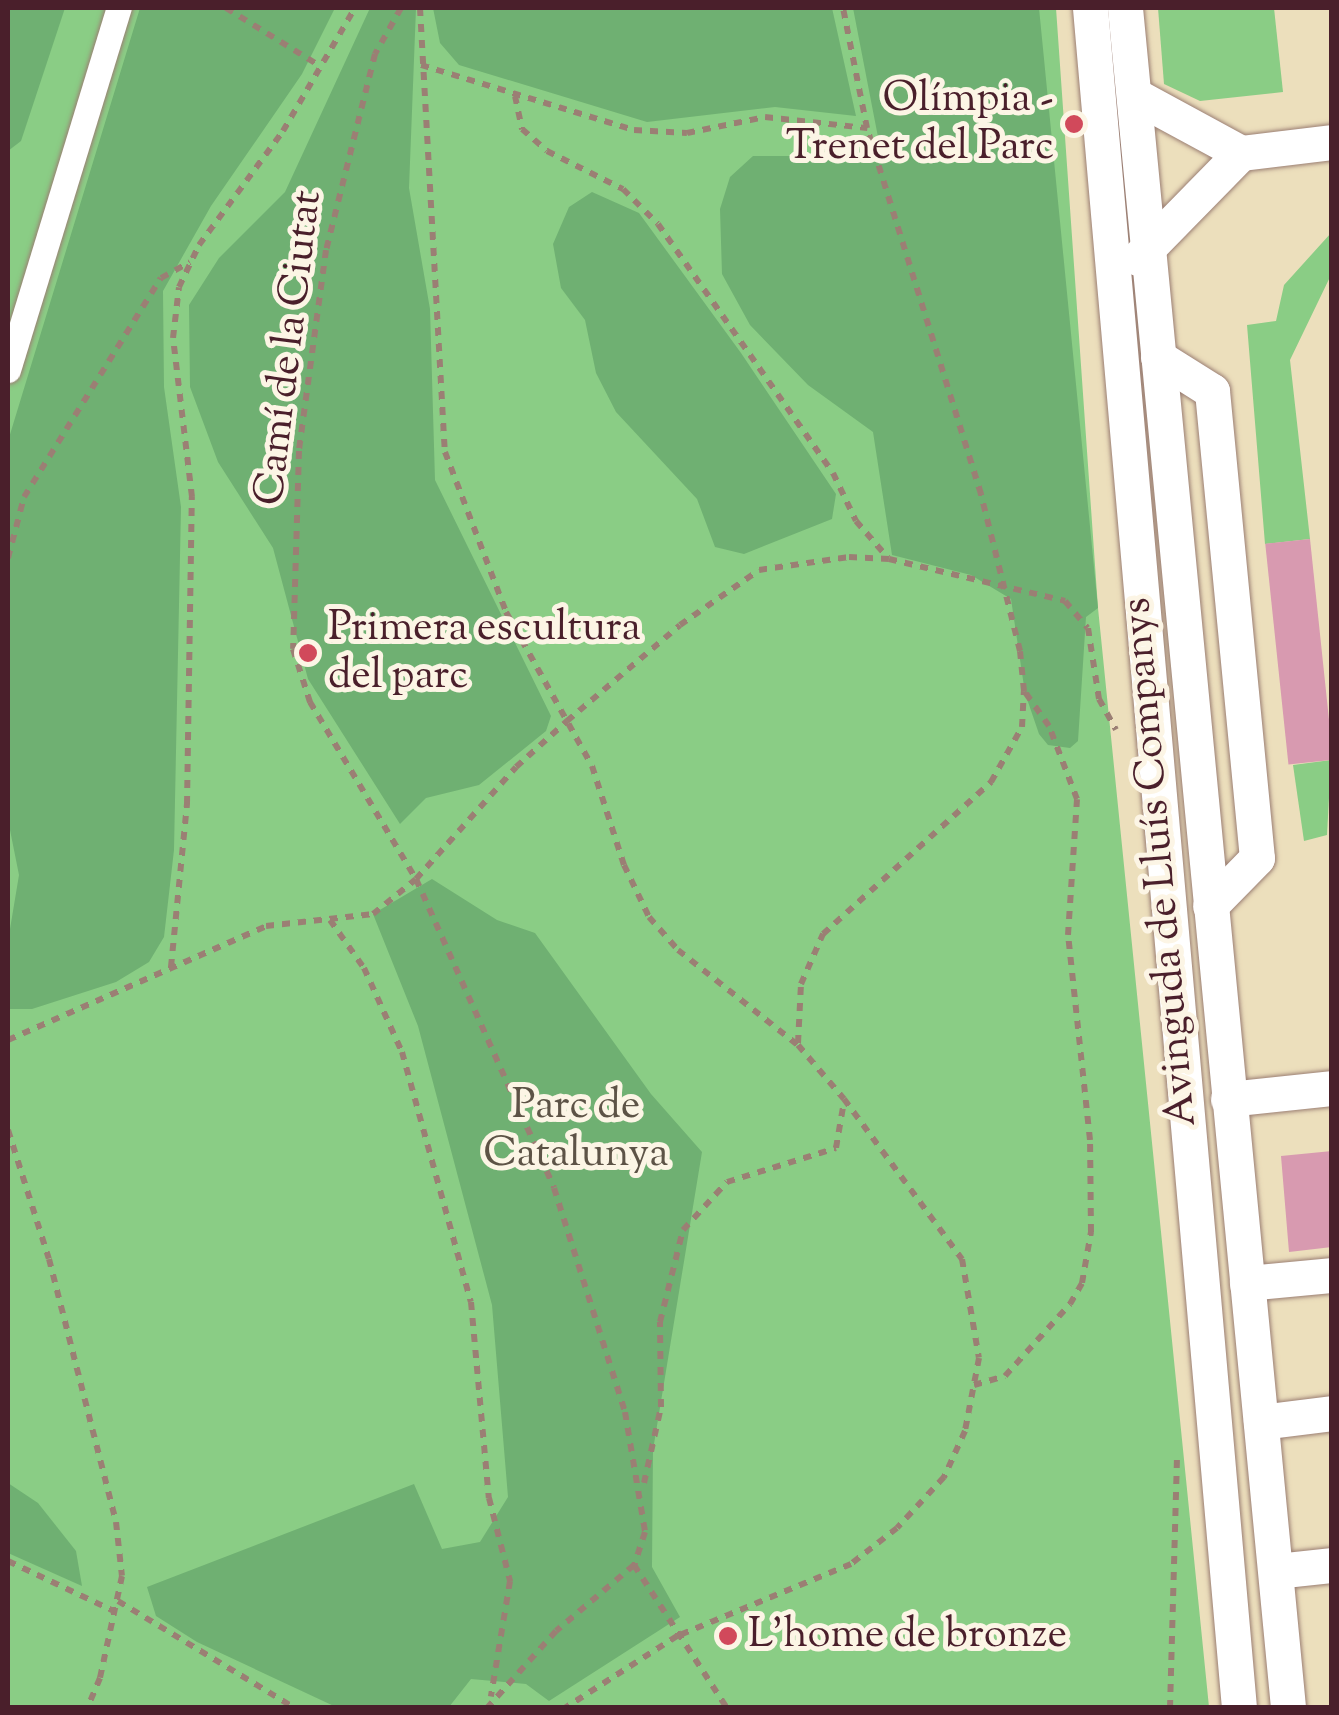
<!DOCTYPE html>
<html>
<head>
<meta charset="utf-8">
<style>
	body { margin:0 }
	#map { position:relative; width:1339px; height:1715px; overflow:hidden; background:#ecdfbc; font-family:"Sorts Mill Goudy",serif }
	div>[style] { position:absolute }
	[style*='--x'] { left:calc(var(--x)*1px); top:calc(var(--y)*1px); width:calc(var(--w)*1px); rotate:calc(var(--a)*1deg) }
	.green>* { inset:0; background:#8acd85 }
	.forest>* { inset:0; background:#6fb072 }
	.building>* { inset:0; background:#d89ab0; transform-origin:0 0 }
	.path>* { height:6px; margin-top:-3px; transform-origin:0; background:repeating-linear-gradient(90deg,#9b7f74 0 8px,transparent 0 16px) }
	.roads { filter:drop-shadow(0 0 2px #9b7f74) drop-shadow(0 0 2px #9b7f74) }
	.pedestrian>* { height:25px; margin:-12.5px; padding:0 12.5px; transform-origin:12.5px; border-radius:12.5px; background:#fff }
	.minor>* { height:35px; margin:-17.5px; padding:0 17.5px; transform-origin:17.5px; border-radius:17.5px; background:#fff }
	.dots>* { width:28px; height:28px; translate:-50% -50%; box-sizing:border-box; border:5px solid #fcf5e5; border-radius:50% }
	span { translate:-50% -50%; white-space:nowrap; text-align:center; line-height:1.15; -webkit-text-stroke:10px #fcf5e5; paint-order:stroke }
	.poi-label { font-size:42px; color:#4a1f2b }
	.right { translate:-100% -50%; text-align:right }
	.left { translate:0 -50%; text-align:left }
	.street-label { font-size:42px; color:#4a1f2b }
	.park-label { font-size:42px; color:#5d5346 }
	.frame { position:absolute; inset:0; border:10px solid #4a1f2b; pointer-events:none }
</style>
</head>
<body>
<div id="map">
	<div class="green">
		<div style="clip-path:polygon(8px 8px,1056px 8px,1098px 608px,1209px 1707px,8px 1707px)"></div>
		<div style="clip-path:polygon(1158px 8px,1274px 8px,1283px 92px,1200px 101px,1164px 84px)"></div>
		<div style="clip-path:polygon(1331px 233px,1331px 275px,1290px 360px,1310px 539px,1265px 544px,1247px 325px,1276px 321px,1284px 285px)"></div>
		<div style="clip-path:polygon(1331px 760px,1327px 835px,1304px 841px,1293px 765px)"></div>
	</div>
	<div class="forest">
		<div style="clip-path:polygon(8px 8px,65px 8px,21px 141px,8px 151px)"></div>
		<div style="clip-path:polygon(140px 8px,335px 8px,302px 74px,211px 206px,163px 291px,164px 387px,181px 507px,174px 850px,164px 937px,149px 962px,116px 982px,32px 1009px,8px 1009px,8px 941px,19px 875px,8px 820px,8px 441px)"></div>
		<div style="clip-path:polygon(370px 8px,416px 8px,409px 188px,430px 309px,435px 480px,551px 716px,546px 731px,479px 785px,426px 798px,400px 824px,308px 679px,273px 548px,218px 462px,190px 387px,189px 305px,219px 258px,285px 192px)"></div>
		<div style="clip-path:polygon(433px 8px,832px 8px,856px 116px,775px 107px,647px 122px,459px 65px,440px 43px)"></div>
		<div style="clip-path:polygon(853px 8px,1039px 8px,1098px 608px,1086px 617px,1078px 741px,1070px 748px,1048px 745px,1039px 734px,1025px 693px,1011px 599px,971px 575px,892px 555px,873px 432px,808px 385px,750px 325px,722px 274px,720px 209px,730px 177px,753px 156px,849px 156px,878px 137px)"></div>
		<div style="clip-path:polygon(592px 192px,639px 213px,741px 353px,836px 494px,832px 519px,744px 554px,715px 547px,697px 499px,616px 412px,596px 373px,585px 320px,561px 288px,553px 244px,569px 207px)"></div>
		<div style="clip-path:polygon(432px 879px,497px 920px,535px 933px,651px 1094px,702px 1152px,653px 1450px,652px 1567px,680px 1617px,549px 1701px,526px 1684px,471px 1679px,449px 1707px,336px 1707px,197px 1642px,156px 1616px,147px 1587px,414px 1484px,442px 1549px,480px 1542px,508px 1497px,492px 1305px,418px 1026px,373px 914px)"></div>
		<div style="clip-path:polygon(8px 1483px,38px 1503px,76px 1551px,82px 1586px,8px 1553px)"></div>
	</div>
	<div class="building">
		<div style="left:1310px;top:539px;width:222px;height:45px;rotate:84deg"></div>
		<div style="clip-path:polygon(1332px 1151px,1332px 1247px,1289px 1252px,1281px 1156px)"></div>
	</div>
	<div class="path">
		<div style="--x:226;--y:8;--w:110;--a:31.7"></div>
		<div style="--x:401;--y:8;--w:53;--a:119.5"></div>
		<div style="--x:375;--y:54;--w:202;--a:104"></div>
		<div style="--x:326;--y:250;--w:203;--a:97.7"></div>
		<div style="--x:299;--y:451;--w:198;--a:91.7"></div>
		<div style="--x:293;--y:649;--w:56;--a:72.2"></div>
		<div style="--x:310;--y:702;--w:206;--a:59.1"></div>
		<div style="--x:416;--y:879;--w:338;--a:65.9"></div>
		<div style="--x:554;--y:1188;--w:235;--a:72.4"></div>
		<div style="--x:625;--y:1412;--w:122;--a:80.5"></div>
		<div style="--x:645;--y:1532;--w:35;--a:108"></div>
		<div style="--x:634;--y:1565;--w:102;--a:139.8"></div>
		<div style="--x:556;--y:1631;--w:103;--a:131.9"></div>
		<div style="--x:420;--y:8;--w:445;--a:86.8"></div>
		<div style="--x:445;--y:452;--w:171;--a:69.1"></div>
		<div style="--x:506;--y:612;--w:176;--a:60.8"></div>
		<div style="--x:592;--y:766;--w:104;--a:72.1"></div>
		<div style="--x:624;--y:865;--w:58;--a:64.3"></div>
		<div style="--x:649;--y:917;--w:44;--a:48.7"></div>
		<div style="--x:678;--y:950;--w:153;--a:38.4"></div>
		<div style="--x:798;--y:1045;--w:71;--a:49.6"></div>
		<div style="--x:844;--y:1099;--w:199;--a:53.6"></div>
		<div style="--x:962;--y:1259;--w:100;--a:80.3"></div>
		<div style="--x:979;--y:1358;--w:74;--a:100.9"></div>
		<div style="--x:965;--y:1431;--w:51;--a:114.5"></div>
		<div style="--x:944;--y:1477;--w:69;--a:132.7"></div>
		<div style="--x:897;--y:1528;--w:58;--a:142"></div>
		<div style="--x:851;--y:1564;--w:188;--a:157.5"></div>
		<div style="--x:677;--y:1636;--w:133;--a:147.3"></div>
		<div style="--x:421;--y:65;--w:223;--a:17"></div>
		<div style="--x:634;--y:130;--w:53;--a:3.2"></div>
		<div style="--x:687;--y:133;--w:80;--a:-11.6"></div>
		<div style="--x:765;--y:117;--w:103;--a:6.2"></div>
		<div style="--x:515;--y:96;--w:34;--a:78"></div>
		<div style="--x:522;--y:129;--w:33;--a:41"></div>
		<div style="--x:547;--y:151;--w:85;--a:26.6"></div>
		<div style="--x:623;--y:189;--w:49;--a:45"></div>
		<div style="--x:658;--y:224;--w:304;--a:54.9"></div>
		<div style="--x:833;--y:473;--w:53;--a:64.4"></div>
		<div style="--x:856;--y:521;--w:49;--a:49.1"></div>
		<div style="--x:8;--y:558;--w:63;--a:-75.3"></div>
		<div style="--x:24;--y:497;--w:258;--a:-58"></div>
		<div style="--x:161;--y:278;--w:33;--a:-29"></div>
		<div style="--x:330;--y:920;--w:59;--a:54.7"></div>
		<div style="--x:364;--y:968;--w:92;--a:65.7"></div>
		<div style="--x:402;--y:1052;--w:259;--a:74.6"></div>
		<div style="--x:471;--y:1302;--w:197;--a:84.8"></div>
		<div style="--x:489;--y:1498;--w:86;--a:75.8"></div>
		<div style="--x:510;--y:1581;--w:117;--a:99.4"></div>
		<div style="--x:171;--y:967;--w:164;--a:-84.4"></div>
		<div style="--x:187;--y:804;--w:307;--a:-89.1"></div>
		<div style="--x:192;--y:497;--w:160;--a:-96.8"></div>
		<div style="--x:173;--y:338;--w:51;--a:-83.3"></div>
		<div style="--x:179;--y:287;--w:47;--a:-64.5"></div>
		<div style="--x:199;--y:245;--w:142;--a:-53.6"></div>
		<div style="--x:283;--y:131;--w:143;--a:-59.7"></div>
		<div style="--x:8;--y:1040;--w:282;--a:-23.8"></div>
		<div style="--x:266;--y:926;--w:108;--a:-6.4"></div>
		<div style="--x:373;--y:914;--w:55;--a:-39.1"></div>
		<div style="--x:416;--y:879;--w:150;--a:-48.2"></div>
		<div style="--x:516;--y:767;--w:69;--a:-42"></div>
		<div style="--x:567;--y:721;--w:148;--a:-40.3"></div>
		<div style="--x:680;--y:625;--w:96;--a:-34.8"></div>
		<div style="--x:759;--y:570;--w:91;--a:-8.2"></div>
		<div style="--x:849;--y:557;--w:40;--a:2.9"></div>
		<div style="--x:889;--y:559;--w:181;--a:13.4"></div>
		<div style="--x:1065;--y:601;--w:35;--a:50"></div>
		<div style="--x:1088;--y:628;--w:72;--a:81.2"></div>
		<div style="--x:1099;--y:699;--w:35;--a:61"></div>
		<div style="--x:798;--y:1043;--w:59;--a:-87.1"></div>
		<div style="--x:801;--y:984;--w:55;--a:-66.3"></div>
		<div style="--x:823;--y:934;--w:227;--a:-42.1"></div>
		<div style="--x:991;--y:782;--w:63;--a:-60.6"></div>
		<div style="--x:1022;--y:727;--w:36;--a:-87"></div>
		<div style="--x:1024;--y:691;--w:40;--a:-95.7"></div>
		<div style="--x:1020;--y:651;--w:162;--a:-104"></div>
		<div style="--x:981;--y:494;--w:383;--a:-107.3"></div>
		<div style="--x:867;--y:128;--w:122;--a:-101.3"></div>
		<div style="--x:8;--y:1130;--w:135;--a:72.4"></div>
		<div style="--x:49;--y:1259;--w:271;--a:75.7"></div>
		<div style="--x:116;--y:1522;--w:54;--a:83.7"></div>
		<div style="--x:122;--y:1576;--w:104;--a:102.2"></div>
		<div style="--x:100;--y:1678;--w:33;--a:113"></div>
		<div style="--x:974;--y:1385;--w:32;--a:-16"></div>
		<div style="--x:1005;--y:1376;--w:97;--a:-47.9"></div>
		<div style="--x:1070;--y:1304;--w:24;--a:-60"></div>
		<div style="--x:1082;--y:1283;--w:52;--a:-80"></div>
		<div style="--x:1091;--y:1232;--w:92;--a:-90.6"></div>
		<div style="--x:1090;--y:1140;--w:206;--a:-96.1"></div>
		<div style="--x:1068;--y:935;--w:136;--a:-86.2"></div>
		<div style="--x:1077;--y:799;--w:78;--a:-111"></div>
		<div style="--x:1049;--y:726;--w:42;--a:-125.2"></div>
		<div style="--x:644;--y:1483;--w:78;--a:-77.4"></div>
		<div style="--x:661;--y:1407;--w:85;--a:-90.7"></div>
		<div style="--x:660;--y:1322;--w:95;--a:-76"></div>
		<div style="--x:683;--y:1230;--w:65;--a:-47.5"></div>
		<div style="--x:727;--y:1182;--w:114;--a:-17.3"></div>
		<div style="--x:836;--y:1148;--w:48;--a:-80.3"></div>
		<div style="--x:8;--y:1561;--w:119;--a:25.3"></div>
		<div style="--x:634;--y:1565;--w:171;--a:57"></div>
		<div style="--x:118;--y:1601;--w:207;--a:31.2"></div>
		<div style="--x:1170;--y:1708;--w:254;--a:-88.4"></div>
	</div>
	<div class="roads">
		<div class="pedestrian">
			<div style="--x:8;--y:370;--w:379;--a:-73"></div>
		</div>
		<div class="minor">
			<div style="--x:1090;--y:8;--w:1707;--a:84.99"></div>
			<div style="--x:1125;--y:8;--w:1708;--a:84.52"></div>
			<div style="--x:1134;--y:95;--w:122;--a:28.5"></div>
			<div style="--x:1138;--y:258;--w:147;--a:-45.6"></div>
			<div style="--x:1241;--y:153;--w:92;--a:-6.9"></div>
			<div style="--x:1158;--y:357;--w:64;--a:32.2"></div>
			<div style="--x:1212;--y:391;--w:469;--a:84.5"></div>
			<div style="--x:1257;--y:858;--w:67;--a:134.4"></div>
			<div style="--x:1228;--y:1099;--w:105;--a:-6"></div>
			<div style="--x:1247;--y:1283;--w:85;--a:-5.4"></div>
			<div style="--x:1261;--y:1422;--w:72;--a:-7.2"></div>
			<div style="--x:1276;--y:1571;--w:56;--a:-6.1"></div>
		</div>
	</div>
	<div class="dots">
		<div style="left:1074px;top:124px;background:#d1495b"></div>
		<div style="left:308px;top:653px;background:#d1495b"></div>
		<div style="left:728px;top:1636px;background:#d1495b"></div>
	</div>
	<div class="poi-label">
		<span class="right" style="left:1054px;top:124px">Olímpia -<br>Trenet del Parc</span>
		<span class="left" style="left:328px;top:653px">Primera escultura<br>del parc</span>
		<span class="left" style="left:748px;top:1636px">L'home de bronze</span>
	</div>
	<div class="street-label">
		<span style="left:290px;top:348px;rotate:-83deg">Camí de la Ciutat</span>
		<span style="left:1161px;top:862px;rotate:-95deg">Avinguda de Lluís Companys</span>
	</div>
	<div class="park-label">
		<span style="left:576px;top:1131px">Parc de<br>Catalunya</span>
	</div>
	<div class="frame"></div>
</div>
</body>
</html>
